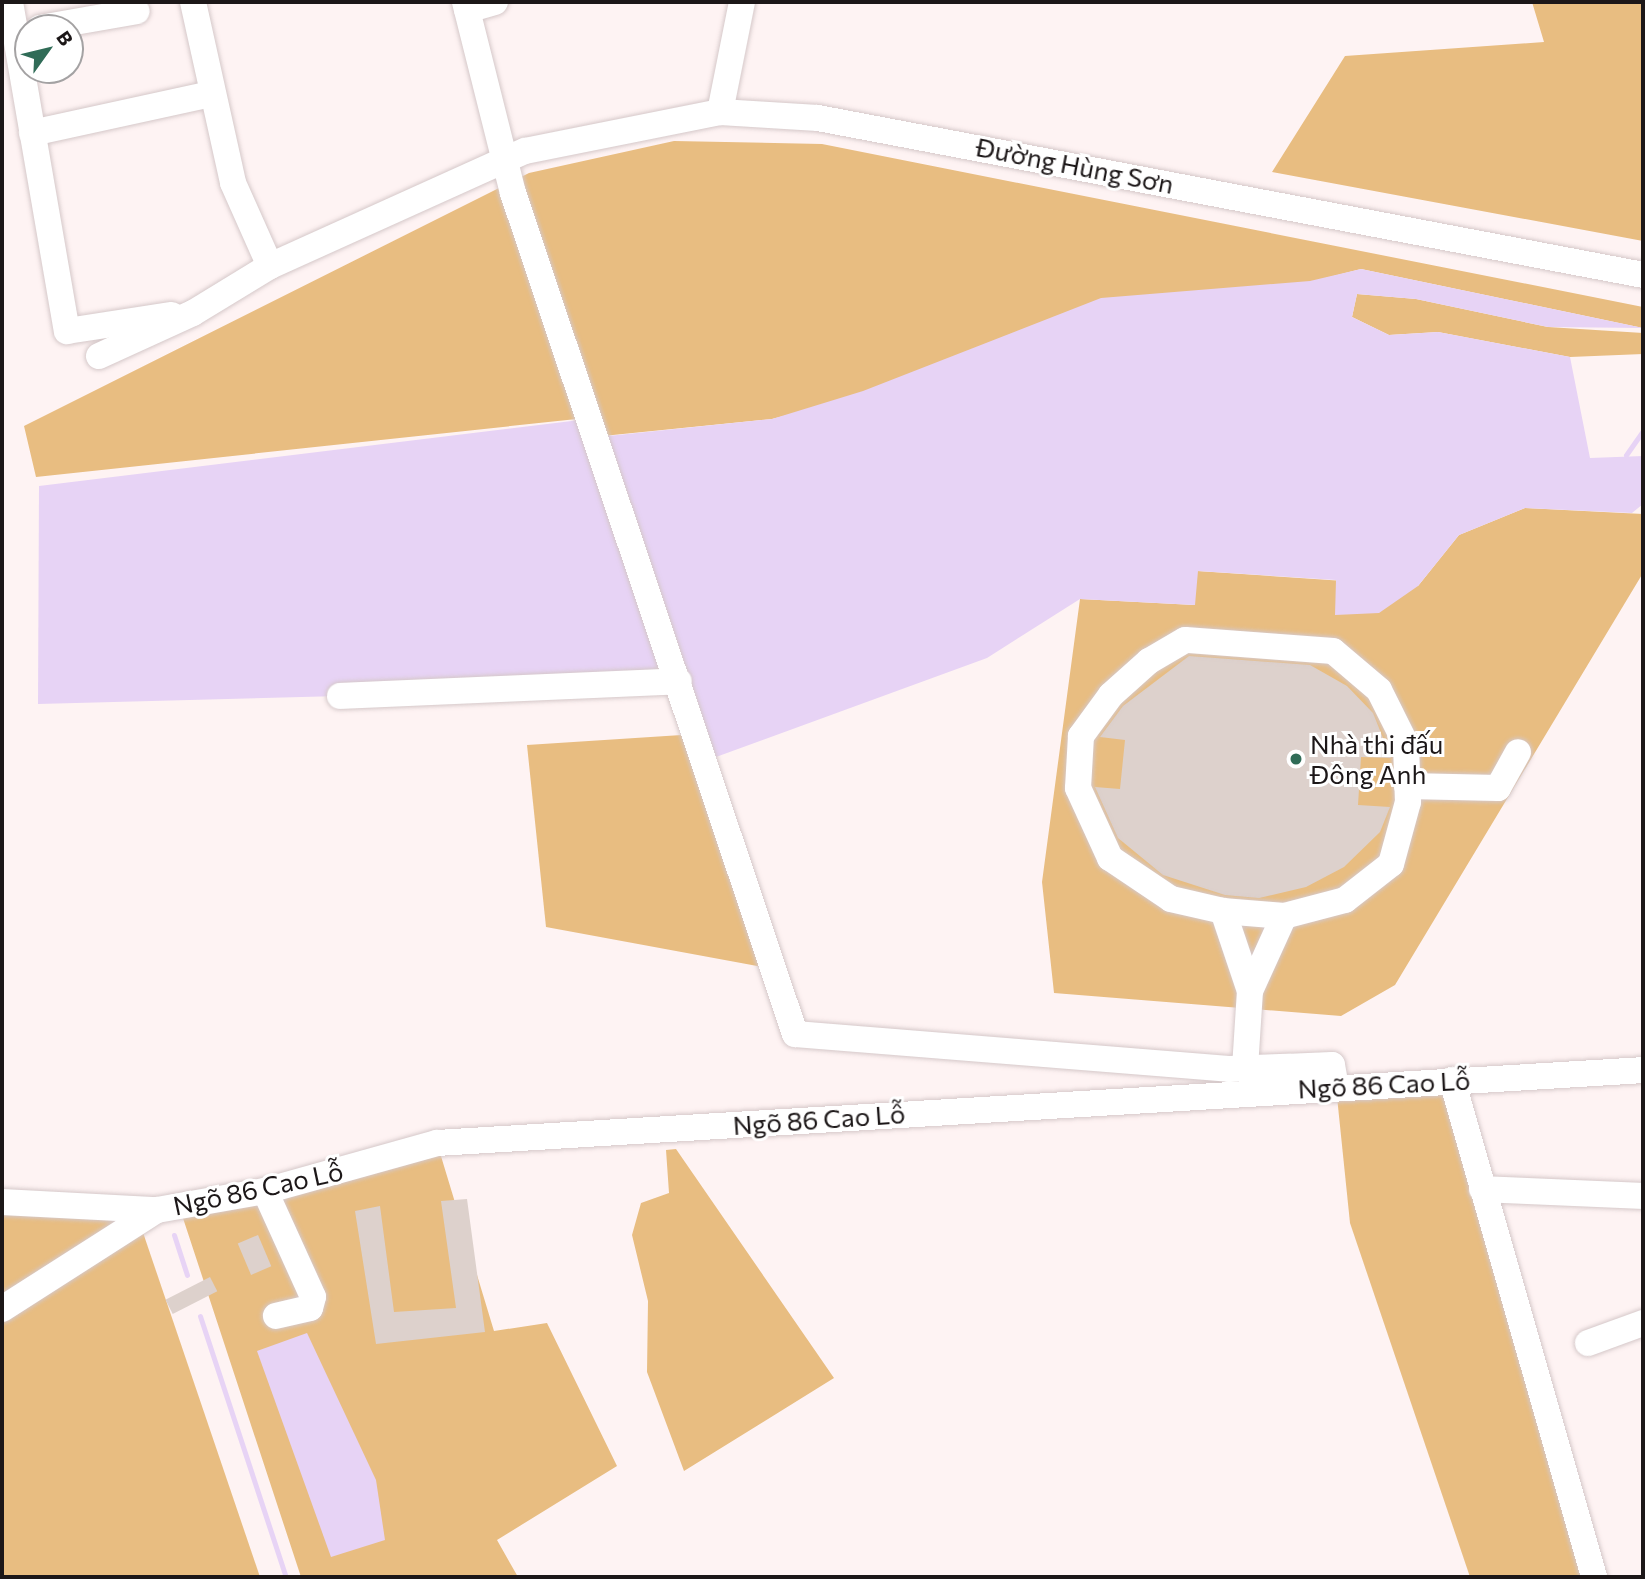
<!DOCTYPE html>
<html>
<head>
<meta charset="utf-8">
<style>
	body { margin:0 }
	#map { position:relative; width:1645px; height:1579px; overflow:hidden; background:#fef3f3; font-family:Commissioner,sans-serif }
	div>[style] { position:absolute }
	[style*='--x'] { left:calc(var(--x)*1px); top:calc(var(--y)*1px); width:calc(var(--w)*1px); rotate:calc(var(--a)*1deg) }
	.green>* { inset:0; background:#e8bd81 }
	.water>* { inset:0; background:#e7d3f5 }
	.stream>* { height:5px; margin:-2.5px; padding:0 2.5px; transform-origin:2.5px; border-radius:2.5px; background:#e7d3f5 }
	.building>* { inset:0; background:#ddd1cc; transform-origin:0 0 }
	.roads { filter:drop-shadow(0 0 2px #d5c8c9) drop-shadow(0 0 2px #d5c8c9) }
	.minor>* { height:26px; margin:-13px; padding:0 13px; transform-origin:13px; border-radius:13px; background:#fff }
	.dots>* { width:19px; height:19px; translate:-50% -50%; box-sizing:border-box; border:4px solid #fff; border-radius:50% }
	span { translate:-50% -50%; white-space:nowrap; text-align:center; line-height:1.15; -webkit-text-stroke:6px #fff; paint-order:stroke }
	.street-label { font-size:26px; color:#1c1718 }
	.poi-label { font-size:26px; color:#1c1718 }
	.left { translate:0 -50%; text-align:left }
	.frame { position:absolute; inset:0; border:4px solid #1c1718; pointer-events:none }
	.north { position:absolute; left:14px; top:14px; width:70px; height:70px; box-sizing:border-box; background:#fff; border:2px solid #a4a2a3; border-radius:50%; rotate:56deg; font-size:19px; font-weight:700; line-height:28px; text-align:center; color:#1c1718 }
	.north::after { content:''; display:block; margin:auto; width:24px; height:32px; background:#306c57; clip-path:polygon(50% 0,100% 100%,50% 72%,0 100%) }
</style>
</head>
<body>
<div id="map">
	<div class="green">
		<div style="clip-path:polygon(1532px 2px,1643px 2px,1643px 241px,1272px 172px,1345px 56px,1544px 42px)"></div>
		<div style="clip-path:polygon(674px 141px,822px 144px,1643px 307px,1643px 328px,1361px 269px,772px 419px,593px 437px,586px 418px,36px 477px,24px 426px,529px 173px)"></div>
		<div style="clip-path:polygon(1357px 294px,1416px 299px,1548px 327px,1643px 333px,1643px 354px,1570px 357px,1438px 332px,1389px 335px,1352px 317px)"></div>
		<div style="clip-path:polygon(1525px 508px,1643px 514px,1643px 573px,1395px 985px,1341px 1016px,1054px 993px,1042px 882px,1080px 599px,1194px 605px,1197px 571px,1418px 586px,1459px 535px)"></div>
		<div style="clip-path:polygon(697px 734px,773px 969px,546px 927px,527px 745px)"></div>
		<div style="clip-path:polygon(1452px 1080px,1595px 1577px,1470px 1577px,1350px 1223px,1336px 1087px)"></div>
		<div style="clip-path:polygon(437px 1143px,494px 1331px,547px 1323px,617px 1466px,497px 1540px,518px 1577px,301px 1577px,179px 1206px)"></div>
		<div style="clip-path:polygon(676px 1149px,834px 1378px,684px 1471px,647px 1372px,648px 1301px,632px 1235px,641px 1203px,669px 1193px,666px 1150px)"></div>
		<div style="clip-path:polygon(2px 1202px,135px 1209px,260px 1577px,2px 1577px)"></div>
	</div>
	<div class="water">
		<div style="clip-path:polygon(1361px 269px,1643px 328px,1548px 327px,1416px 299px,1357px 294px,1352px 317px,1389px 335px,1438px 332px,1570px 357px,1590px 458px,1643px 456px,1643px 504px,1632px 513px,1525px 508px,1459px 535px,1418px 586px,1379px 613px,1335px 615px,1336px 580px,1198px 571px,1195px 605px,1080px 599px,987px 658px,716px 757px,608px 436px,772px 419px,863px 391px,1101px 298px,1310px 281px)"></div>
		<div style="clip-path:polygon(580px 420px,663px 670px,340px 696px,38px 704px,39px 486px)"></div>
		<div style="clip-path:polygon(307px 1333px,376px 1480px,385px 1540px,331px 1557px,257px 1351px)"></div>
	</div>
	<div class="stream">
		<div style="--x:1626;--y:455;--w:29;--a:-55"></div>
		<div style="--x:174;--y:1235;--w:42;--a:72"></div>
		<div style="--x:200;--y:1316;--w:275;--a:71.8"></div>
	</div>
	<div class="building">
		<div style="clip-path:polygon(1189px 656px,1310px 665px,1347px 686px,1373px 713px,1391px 758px,1361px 757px,1358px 805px,1390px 807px,1380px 832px,1344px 867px,1306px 887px,1259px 898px,1225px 895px,1163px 875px,1118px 838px,1095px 787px,1120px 789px,1125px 740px,1100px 737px,1123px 706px)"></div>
		<div style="clip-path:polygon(467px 1199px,485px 1332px,376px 1344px,355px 1211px,380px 1206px,394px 1312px,456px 1308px,441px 1201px)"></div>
		<div style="left:258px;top:1235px;width:34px;height:22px;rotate:67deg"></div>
		<div style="left:210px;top:1277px;width:16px;height:50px;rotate:63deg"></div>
	</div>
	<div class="roads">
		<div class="minor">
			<div style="--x:10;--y:2;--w:334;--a:80.2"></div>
			<div style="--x:67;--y:331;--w:106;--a:-8.7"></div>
			<div style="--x:193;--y:2;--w:185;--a:77.5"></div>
			<div style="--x:233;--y:183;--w:91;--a:66"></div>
			<div style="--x:465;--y:2;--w:197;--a:75.9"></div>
			<div style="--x:513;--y:193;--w:887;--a:71.46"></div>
			<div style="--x:795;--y:1034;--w:435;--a:4.6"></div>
			<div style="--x:1229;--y:1069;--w:103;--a:-2.2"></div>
			<div style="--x:1332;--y:1065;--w:22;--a:80"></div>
			<div style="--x:467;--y:10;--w:29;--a:-16"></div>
			<div style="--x:40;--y:28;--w:98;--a:-9.9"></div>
			<div style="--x:720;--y:112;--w:112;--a:-78.7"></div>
			<div style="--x:32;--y:133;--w:183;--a:-12.3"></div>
			<div style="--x:99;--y:356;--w:103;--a:-24.6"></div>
			<div style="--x:193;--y:313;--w:90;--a:-31.4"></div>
			<div style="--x:270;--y:266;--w:280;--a:-24.3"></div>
			<div style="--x:525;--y:151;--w:199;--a:-11.3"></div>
			<div style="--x:720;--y:112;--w:98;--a:3.5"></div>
			<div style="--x:818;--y:118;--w:840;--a:10.77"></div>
			<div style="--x:340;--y:696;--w:339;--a:-2.5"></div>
			<div style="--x:1407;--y:786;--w:91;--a:1.3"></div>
			<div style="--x:1498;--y:788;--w:41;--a:-60.9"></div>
			<div style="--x:1223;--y:911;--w:61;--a:4.7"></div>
			<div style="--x:1245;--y:1068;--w:77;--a:-86.3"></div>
			<div style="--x:1250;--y:991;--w:82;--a:-65.6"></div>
			<div style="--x:1284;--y:916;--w:63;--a:-14.7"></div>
			<div style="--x:1345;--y:900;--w:58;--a:-38"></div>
			<div style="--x:1391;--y:864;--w:64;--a:-74.7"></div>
			<div style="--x:1408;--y:802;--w:58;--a:-92"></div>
			<div style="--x:1406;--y:744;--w:60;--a:-116.6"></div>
			<div style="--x:1379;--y:690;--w:60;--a:-139.7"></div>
			<div style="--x:1333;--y:651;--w:148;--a:-175.7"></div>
			<div style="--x:1185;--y:640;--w:42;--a:149.7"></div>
			<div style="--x:1149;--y:661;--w:51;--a:138.2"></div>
			<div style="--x:1111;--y:695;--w:51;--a:126.2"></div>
			<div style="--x:1081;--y:736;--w:52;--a:93.3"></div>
			<div style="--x:1078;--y:788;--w:77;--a:65.4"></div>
			<div style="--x:1110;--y:858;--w:73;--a:33.9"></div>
			<div style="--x:1171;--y:899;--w:53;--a:13"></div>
			<div style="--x:1223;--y:911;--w:84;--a:71.4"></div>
			<div style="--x:1452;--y:1080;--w:517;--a:74.05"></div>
			<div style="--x:1482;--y:1189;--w:161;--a:2.5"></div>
			<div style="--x:265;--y:1191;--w:116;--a:65.6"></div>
			<div style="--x:313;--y:1297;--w:11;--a:105"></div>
			<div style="--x:310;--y:1308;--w:35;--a:167"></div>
			<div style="--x:2;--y:1202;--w:155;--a:3"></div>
			<div style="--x:157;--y:1210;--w:110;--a:-10"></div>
			<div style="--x:265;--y:1191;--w:179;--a:-15.6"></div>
			<div style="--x:437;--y:1143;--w:1208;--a:-3.46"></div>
			<div style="--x:2;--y:1309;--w:184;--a:-32.6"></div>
			<div style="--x:1588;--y:1343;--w:59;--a:-20"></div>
		</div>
	</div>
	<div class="dots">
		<div style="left:1296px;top:759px;background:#306c57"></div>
	</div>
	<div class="street-label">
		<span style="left:1075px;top:165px;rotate:11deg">Đường Hùng Sơn</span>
		<span style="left:1384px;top:1084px;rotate:-3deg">Ngõ 86 Cao Lỗ</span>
		<span style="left:819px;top:1119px;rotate:-4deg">Ngõ 86 Cao Lỗ</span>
		<span style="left:258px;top:1188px;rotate:-12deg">Ngõ 86 Cao Lỗ</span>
	</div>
	<div class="poi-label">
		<span class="left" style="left:1310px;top:759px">Nhà thi đấu<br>Đông Anh</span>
	</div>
	<div class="frame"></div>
	<div class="north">B</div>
</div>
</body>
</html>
